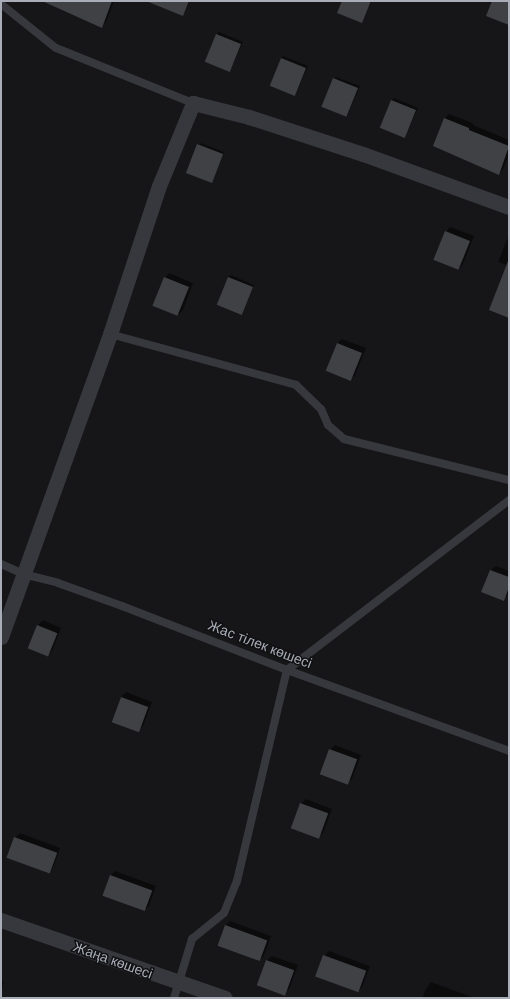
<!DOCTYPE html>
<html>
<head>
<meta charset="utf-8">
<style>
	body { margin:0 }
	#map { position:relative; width:510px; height:999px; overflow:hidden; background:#161618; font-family:"DM Sans",sans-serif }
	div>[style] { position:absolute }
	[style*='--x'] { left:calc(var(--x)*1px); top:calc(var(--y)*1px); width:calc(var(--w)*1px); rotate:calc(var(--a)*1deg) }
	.shadow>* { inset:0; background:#0007 }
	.building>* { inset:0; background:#404145; transform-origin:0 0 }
	.service>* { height:8px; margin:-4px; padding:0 4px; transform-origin:4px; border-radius:4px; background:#37383d }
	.minor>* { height:15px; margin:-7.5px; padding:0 7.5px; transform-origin:7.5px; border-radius:7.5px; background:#37383d }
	span { translate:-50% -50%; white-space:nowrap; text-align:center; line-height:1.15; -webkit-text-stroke:3px #111113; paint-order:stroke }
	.street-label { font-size:14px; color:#a8adb8 }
	.frame { position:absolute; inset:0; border:2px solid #a8adb8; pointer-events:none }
</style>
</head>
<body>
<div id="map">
	<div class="shadow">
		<div style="clip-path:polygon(42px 1px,114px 1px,106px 22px,101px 27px)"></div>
		<div style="clip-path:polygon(161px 1px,190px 1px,183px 15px)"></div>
		<div style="clip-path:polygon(343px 1px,372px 1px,362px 22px)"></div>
		<div style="clip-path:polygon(219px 32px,243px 42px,230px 71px,217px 34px)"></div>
		<div style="clip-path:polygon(283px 56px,308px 66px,295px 95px,281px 58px)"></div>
		<div style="clip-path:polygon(336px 77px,360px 86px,347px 116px,334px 79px)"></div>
		<div style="clip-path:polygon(394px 98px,418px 108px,405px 137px,392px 100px)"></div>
		<div style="clip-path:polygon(449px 114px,473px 123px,473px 125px,509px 140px,509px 155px,503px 169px,499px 174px,445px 118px)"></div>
		<div style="clip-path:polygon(200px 143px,224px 152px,211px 182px,198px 145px)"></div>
		<div style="clip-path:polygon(450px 227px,474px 236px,463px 264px,459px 269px,446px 232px)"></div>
		<div style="clip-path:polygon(509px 234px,509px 317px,507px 265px,498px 262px)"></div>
		<div style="clip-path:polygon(169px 273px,193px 283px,183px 310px,178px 315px,165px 278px)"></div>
		<div style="clip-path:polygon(231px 275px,254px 285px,242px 314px,228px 277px)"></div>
		<div style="clip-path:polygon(342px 339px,366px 348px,355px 375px,351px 380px,327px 371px,337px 343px)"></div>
		<div style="clip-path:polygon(496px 566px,509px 571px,509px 593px,503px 600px,483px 592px,491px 570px)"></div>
		<div style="clip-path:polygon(43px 620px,61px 628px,52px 651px,48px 655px,29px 648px,38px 625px)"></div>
		<div style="clip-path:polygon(126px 692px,152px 702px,143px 726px,138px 730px,113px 721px,121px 697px)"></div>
		<div style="clip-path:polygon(335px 745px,361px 755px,352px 779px,347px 783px,330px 750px)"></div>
		<div style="clip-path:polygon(306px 799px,332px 809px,323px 833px,318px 837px,301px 804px)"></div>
		<div style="clip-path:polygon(20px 833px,60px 848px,53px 868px,48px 873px,15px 838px)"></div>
		<div style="clip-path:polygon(115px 871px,156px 886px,149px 906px,144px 911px,111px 875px)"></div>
		<div style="clip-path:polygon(230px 921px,271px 936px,264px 956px,259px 961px,226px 925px)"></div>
		<div style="clip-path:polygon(329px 951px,370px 966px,362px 987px,358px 991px,324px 956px)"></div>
		<div style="clip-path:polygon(272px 956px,298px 965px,289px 989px,284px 994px,259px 984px,267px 960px)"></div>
		<div style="clip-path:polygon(1px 981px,4px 982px,1px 990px)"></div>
		<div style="clip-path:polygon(431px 982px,472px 997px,472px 998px,422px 998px,427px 987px)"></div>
	</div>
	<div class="building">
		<div style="clip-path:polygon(42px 1px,112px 1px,102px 28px)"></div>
		<div style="clip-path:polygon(146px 1px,189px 1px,183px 16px)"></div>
		<div style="clip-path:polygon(342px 1px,371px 1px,362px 23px,337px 13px)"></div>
		<div style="clip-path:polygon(492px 1px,509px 1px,509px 25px,486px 16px)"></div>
		<div style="left:216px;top:34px;width:27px;height:30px;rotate:22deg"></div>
		<div style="left:281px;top:58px;width:27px;height:30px;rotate:22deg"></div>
		<div style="left:333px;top:78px;width:27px;height:31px;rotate:22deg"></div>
		<div style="left:391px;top:100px;width:27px;height:30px;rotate:22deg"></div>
		<div style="clip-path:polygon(444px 118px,469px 128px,469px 130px,509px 146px,499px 175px,433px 146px)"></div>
		<div style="left:197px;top:144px;width:28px;height:31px;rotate:21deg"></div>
		<div style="left:445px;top:231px;width:27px;height:31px;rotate:22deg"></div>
		<div style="clip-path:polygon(508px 261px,509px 261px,509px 318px,489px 310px)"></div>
		<div style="left:164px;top:277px;width:27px;height:31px;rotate:22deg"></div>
		<div style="left:228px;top:277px;width:27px;height:30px;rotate:22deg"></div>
		<div style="left:337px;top:343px;width:27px;height:30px;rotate:22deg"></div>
		<div style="clip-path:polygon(490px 570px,509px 577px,509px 587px,504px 601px,481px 592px)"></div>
		<div style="left:37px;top:625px;width:22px;height:25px;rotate:22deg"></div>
		<div style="left:121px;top:697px;width:29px;height:27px;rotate:20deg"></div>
		<div style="left:329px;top:749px;width:30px;height:27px;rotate:20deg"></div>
		<div style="left:300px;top:803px;width:30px;height:27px;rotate:20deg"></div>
		<div style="left:14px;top:837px;width:46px;height:22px;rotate:20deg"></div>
		<div style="left:110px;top:875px;width:45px;height:22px;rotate:20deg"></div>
		<div style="left:225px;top:925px;width:45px;height:22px;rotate:20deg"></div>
		<div style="left:323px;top:955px;width:46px;height:23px;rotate:20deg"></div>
		<div style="left:266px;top:960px;width:30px;height:27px;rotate:20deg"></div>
	</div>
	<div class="service">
		<div style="--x:1;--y:4;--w:70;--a:38.7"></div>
		<div style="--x:56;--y:48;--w:148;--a:21.9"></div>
		<div style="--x:110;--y:334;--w:193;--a:15.3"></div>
		<div style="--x:296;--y:385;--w:35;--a:44"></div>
		<div style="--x:321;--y:409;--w:17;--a:66"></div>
		<div style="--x:328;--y:425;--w:21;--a:41"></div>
		<div style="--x:344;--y:439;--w:170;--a:14"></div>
		<div style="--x:1;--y:564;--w:24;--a:24"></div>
		<div style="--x:23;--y:574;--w:36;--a:14"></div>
		<div style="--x:58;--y:583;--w:68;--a:19.8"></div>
		<div style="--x:122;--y:606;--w:177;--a:21.2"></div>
		<div style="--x:287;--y:670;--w:236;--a:20"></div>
		<div style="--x:174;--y:998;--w:62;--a:-73"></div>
		<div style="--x:192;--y:939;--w:41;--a:-39.1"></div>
		<div style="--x:224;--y:913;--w:35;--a:-68"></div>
		<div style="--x:237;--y:881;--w:217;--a:-76.7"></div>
		<div style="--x:287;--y:670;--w:280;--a:-37.4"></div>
	</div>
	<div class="minor">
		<div style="--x:1;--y:637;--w:322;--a:-70.2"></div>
		<div style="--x:110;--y:334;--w:156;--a:-71.7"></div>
		<div style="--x:159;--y:186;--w:90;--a:-67.7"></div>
		<div style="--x:193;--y:103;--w:58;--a:14"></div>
		<div style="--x:249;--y:117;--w:120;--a:18"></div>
		<div style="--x:363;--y:154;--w:155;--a:20"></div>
		<div style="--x:1;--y:920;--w:237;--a:19.2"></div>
	</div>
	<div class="street-label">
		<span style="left:260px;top:644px;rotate:21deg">Жас тілек көшесі</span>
		<span style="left:113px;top:960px;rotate:20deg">Жаңа көшесі</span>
	</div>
	<div class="frame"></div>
</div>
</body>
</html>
